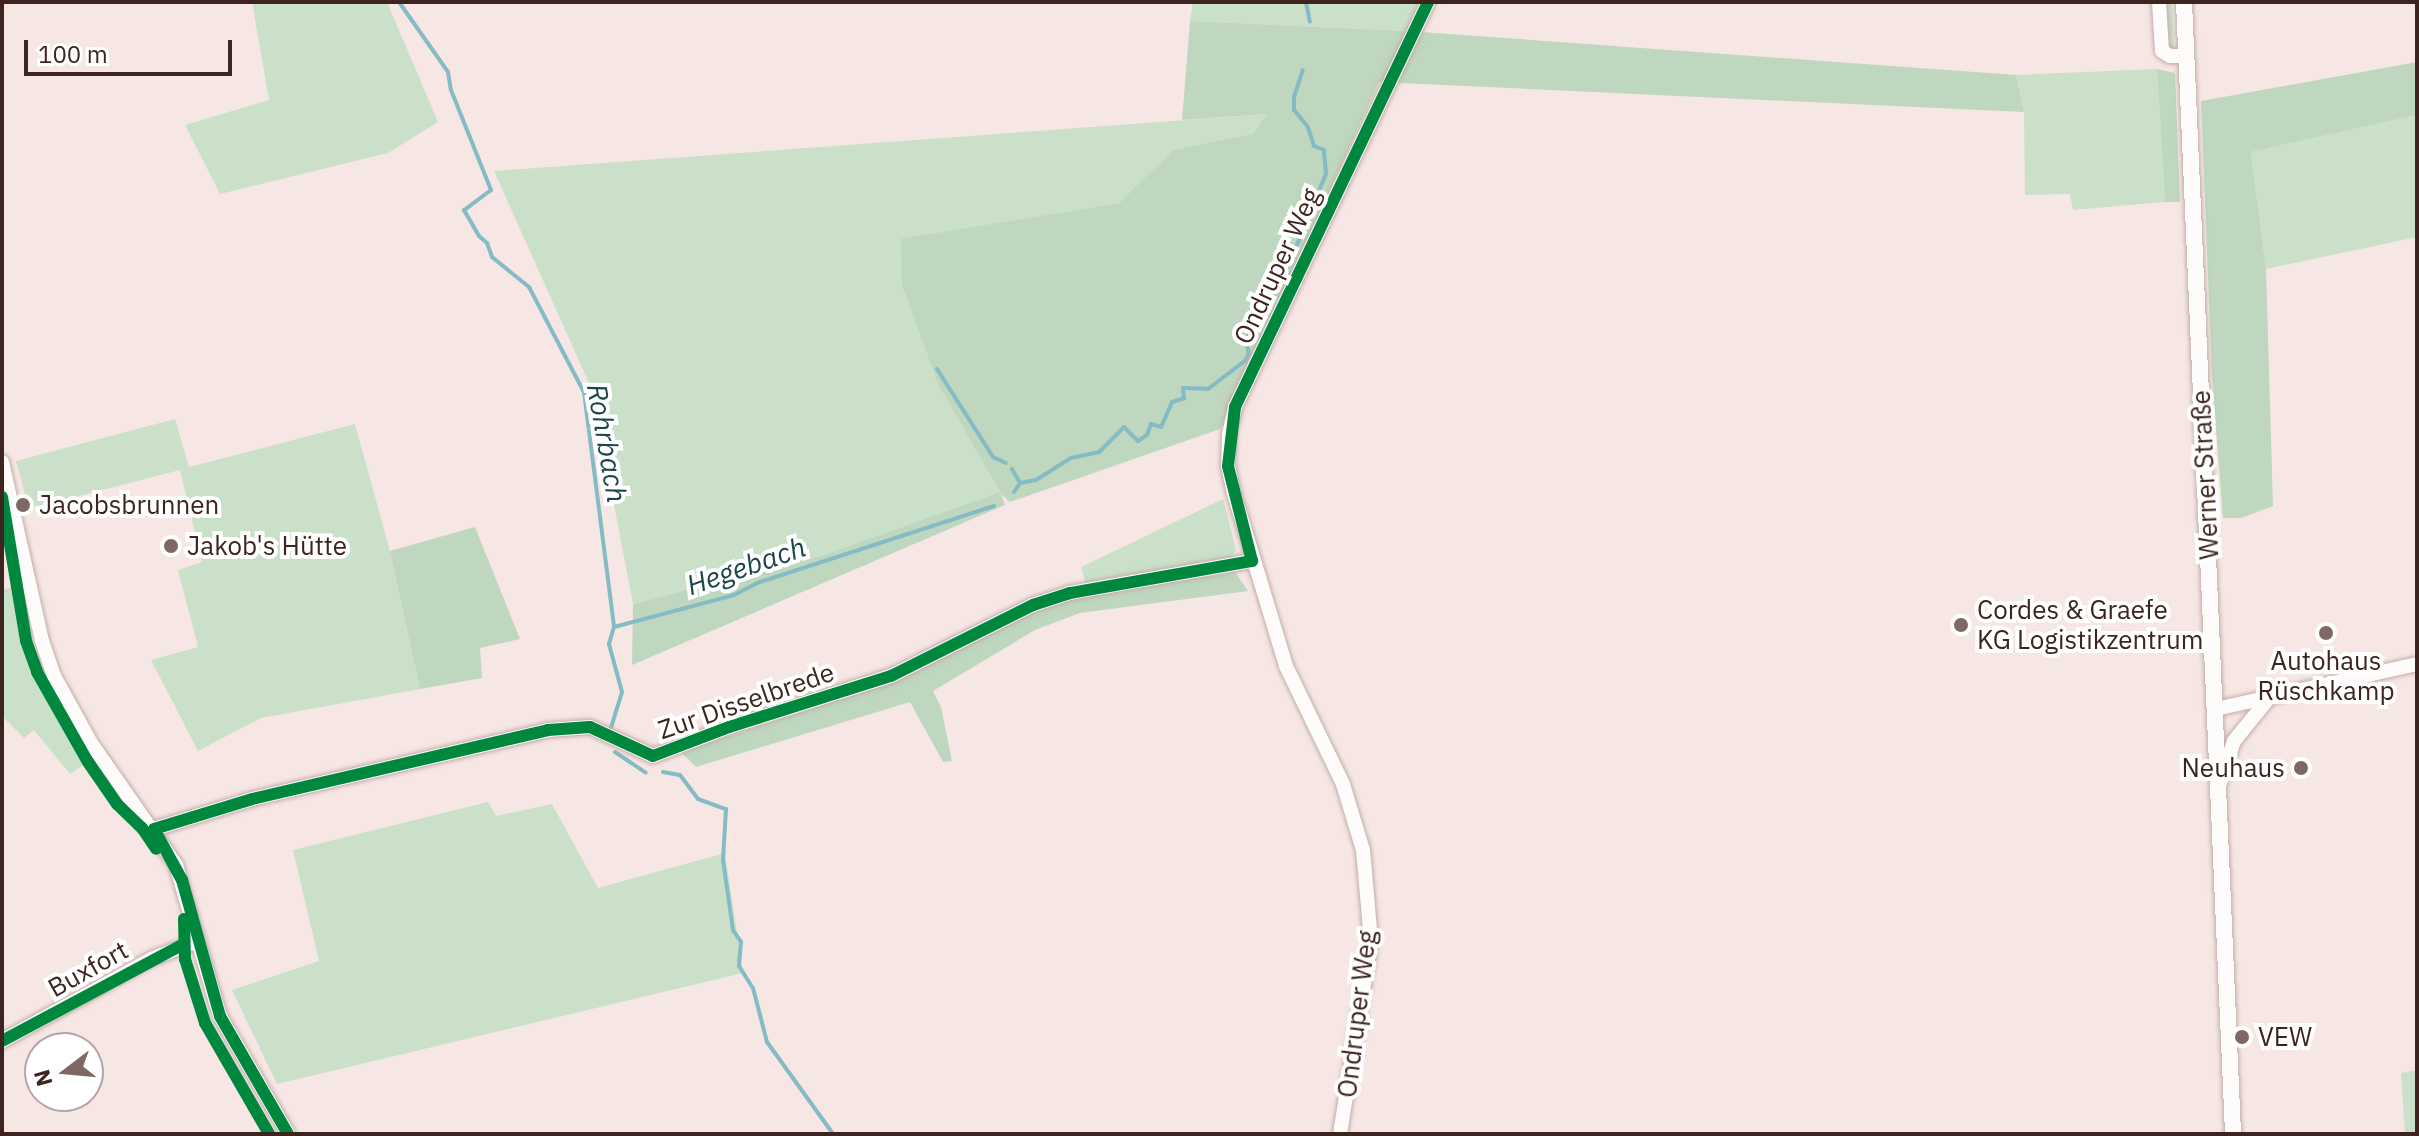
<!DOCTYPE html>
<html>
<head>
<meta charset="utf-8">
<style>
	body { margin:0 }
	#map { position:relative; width:2419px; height:1136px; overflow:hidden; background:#f7e7e4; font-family:"IBM Plex Sans",sans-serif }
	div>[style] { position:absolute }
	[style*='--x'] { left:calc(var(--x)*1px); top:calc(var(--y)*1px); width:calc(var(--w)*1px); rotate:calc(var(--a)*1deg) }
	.green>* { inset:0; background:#cae0c9 }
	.forest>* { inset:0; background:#bed7be }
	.stream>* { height:4px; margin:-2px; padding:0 2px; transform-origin:2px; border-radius:2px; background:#84bbc5 }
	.roads { filter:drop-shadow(0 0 2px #c2aeab) drop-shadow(0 0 2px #c2aeab) }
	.minor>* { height:14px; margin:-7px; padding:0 7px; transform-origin:7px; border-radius:7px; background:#fefbfb }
	.major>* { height:16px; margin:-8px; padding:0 8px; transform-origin:8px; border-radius:8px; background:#fefbfb }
	.cycleway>* { height:12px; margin:-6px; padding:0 6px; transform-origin:6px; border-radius:6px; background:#00873e }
	.dots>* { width:22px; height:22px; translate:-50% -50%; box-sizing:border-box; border:4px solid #fff; border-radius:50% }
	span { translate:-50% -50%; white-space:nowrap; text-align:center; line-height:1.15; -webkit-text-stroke:8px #fff; paint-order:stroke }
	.street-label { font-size:26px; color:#3e241f }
	.poi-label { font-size:26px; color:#3e241f }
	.left { translate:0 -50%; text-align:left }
	.right { translate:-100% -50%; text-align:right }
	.water-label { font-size:28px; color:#1d454c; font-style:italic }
	.frame { position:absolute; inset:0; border:4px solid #3e241f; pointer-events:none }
	.north { position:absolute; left:24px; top:1032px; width:80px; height:80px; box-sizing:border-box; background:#fff; border:2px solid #b2a7a5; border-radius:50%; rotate:254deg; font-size:22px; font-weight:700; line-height:32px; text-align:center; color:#3e241f }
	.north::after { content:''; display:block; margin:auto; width:28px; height:36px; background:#7f6864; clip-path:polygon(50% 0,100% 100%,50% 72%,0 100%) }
	.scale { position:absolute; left:24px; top:40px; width:208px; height:36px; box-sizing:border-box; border:4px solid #3e241f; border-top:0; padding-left:10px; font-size:24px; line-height:28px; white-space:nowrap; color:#3e241f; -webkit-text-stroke:6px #fff; paint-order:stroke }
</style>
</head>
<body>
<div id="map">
	<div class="green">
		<div style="clip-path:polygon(252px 2px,387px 2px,438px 122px,388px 153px,220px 194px,185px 125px,269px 100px)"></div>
		<div style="clip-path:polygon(1193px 2px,1419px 2px,1407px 31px,1190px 21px)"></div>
		<div style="clip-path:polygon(2163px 2px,2172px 2px,2174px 49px,2167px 47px)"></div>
		<div style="clip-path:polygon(2157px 69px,2165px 202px,2073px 210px,2070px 194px,2025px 195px,2024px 112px,2016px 75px)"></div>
		<div style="clip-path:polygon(1269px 114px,1253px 135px,1173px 150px,1119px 203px,901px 240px,939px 386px,1000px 492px,823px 555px,633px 604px,592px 390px,494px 171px)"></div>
		<div style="clip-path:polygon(2417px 115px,2417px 237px,2266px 269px,2251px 152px)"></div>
		<div style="clip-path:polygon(175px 419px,189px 467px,355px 424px,390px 551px,420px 689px,261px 718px,198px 751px,151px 660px,198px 647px,178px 570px,202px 562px,180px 470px,29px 509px,16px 461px)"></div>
		<div style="clip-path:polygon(1223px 499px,1236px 550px,1229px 561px,1086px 584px,1081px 567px)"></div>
		<div style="clip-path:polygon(15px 586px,22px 642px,33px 674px,83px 765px,70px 774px,34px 730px,24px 738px,2px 716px,2px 590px)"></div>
		<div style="clip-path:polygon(488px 802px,496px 816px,552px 804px,598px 888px,725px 853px,743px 973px,277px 1084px,232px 990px,319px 961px,293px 850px)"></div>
		<div style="clip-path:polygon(2417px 1070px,2417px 1134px,2405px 1134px,2401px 1073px)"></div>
	</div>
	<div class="forest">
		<div style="clip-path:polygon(1190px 21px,1407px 31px,2016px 75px,2024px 112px,1379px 82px,1220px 429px,1010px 502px,1001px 494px,1005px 505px,632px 665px,633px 604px,823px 555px,1000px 492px,939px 386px,902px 284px,901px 239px,1119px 203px,1173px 150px,1253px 134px,1268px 114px,1182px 120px)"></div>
		<div style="clip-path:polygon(2417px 62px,2417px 115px,2251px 152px,2266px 269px,2273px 506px,2241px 518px,2223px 518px,2212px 376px,2201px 101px)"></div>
		<div style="clip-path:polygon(2157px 69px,2175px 73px,2180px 202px,2165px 202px)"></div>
		<div style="clip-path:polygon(475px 527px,520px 639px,480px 648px,482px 678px,420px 689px,390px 551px)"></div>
		<div style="clip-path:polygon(1235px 572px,1248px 591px,1080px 613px,1035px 630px,933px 691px,941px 707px,952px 761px,943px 762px,910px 702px,696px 767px,681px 752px,894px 681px,1032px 612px,1071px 598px)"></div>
	</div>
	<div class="stream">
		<div style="--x:399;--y:2;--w:85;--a:55"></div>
		<div style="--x:448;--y:72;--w:18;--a:81"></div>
		<div style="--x:451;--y:90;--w:108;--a:68.2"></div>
		<div style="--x:491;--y:190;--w:34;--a:143"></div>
		<div style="--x:464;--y:210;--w:30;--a:60"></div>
		<div style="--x:479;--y:236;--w:11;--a:41"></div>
		<div style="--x:487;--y:243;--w:15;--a:70"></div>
		<div style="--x:492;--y:257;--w:48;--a:39"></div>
		<div style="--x:529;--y:287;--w:119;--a:62.4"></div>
		<div style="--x:584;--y:392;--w:237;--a:82.7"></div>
		<div style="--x:1306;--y:2;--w:20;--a:79"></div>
		<div style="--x:937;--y:369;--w:104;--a:57.5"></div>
		<div style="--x:993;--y:457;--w:14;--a:25"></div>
		<div style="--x:1012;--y:469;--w:16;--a:60"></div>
		<div style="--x:1014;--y:492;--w:11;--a:-56"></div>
		<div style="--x:1020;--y:483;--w:16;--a:-11"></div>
		<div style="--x:1036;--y:480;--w:41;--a:-32.2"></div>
		<div style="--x:1071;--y:458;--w:29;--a:-12"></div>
		<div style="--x:1099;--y:452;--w:35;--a:-45"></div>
		<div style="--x:1124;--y:427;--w:20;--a:45"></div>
		<div style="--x:1138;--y:441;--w:11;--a:-34"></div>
		<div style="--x:1147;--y:435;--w:12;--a:-70"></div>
		<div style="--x:1151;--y:424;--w:10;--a:17"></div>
		<div style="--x:1161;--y:427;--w:27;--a:-66"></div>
		<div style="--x:1172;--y:402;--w:13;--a:-18"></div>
		<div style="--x:1184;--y:398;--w:10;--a:-96"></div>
		<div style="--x:1183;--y:388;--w:25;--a:2"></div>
		<div style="--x:1208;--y:389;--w:48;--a:-37.3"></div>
		<div style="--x:1246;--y:360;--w:8;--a:-67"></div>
		<div style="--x:1249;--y:353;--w:11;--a:-105"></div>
		<div style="--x:1246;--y:342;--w:18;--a:-71"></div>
		<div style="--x:1252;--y:325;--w:9;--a:-21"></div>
		<div style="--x:1260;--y:322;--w:67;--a:-63.4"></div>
		<div style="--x:1290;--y:262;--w:95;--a:-67.8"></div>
		<div style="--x:1326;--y:174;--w:24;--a:-95"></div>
		<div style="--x:1324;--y:150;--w:11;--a:-158"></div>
		<div style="--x:1314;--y:146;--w:20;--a:-108"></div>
		<div style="--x:1308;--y:127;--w:22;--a:-129"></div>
		<div style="--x:1294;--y:110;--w:13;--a:-90"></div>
		<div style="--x:1294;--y:97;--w:28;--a:-72"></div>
		<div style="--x:610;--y:731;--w:41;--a:-72.9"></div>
		<div style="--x:622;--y:692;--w:50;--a:-105.2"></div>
		<div style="--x:609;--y:644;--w:18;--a:-74"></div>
		<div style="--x:614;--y:627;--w:124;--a:-14.9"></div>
		<div style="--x:734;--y:595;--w:29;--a:-27"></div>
		<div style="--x:760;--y:582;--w:246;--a:-18"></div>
		<div style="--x:615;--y:752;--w:37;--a:34"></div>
		<div style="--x:663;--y:772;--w:17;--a:10"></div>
		<div style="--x:680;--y:775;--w:30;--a:53"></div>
		<div style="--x:698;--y:799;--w:30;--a:20"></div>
		<div style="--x:726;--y:809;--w:51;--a:93.4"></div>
		<div style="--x:723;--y:860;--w:71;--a:81.9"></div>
		<div style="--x:733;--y:930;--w:14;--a:56"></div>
		<div style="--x:741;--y:942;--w:24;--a:95"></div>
		<div style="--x:739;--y:966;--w:26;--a:58"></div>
		<div style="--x:753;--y:988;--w:56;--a:75.5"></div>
		<div style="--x:767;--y:1042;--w:113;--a:54.3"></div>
	</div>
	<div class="roads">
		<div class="minor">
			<div style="--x:2159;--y:2;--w:49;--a:86.5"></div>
			<div style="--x:2162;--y:51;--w:9;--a:32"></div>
			<div style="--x:2170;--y:56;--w:16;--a:0"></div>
			<div style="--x:2;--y:462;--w:183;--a:77.4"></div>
			<div style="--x:42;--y:641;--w:37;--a:71"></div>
			<div style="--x:54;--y:676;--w:77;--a:61.1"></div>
			<div style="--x:91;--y:743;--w:149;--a:55.1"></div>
			<div style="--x:176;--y:865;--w:157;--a:73.8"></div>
			<div style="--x:220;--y:1016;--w:136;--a:60"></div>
			<div style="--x:2216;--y:709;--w:206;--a:-12.6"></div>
			<div style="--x:2220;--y:783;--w:44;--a:-71.6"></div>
			<div style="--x:2234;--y:741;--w:54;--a:-51"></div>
			<div style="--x:154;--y:829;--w:102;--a:-17"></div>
			<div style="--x:252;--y:799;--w:304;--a:-13.1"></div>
			<div style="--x:548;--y:730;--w:42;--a:-4.1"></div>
			<div style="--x:590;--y:727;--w:69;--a:24.7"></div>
			<div style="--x:653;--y:756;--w:81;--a:-20.9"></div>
			<div style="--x:729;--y:727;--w:170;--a:-17.5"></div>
			<div style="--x:891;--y:676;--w:159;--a:-26.6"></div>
			<div style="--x:1033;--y:605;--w:39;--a:-18"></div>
			<div style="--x:1070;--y:593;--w:185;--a:-10"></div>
			<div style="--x:2;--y:1041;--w:170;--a:-28.8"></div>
			<div style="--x:151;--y:959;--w:50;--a:-21"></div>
			<div style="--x:1340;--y:1134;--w:195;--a:-80.9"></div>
			<div style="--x:1371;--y:941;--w:91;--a:-95"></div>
			<div style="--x:1363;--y:850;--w:69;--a:-106.9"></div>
			<div style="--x:1343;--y:784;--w:131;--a:-115.8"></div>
			<div style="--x:1286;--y:666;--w:180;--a:-106.8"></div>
			<div style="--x:1234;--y:494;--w:29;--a:-102"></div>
			<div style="--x:1228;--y:466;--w:32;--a:-88"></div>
			<div style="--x:1229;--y:434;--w:28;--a:-77"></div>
			<div style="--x:1235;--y:407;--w:449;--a:-64.5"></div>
		</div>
		<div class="major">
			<div style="--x:2184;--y:2;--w:1133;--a:87.52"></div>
		</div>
	</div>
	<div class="cycleway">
		<div style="--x:2;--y:497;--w:146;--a:80.5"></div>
		<div style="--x:26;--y:641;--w:33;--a:70"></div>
		<div style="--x:37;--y:672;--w:103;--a:60.5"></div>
		<div style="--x:88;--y:762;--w:51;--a:55.4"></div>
		<div style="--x:117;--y:804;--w:35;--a:44"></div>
		<div style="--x:142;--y:828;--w:25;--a:56"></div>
		<div style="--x:184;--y:919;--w:40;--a:88.6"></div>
		<div style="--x:185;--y:959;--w:67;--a:72.6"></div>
		<div style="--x:205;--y:1023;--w:128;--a:60"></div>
		<div style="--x:2;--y:1041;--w:206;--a:-28.1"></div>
		<div style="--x:288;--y:1134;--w:136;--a:-120"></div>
		<div style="--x:220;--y:1016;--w:141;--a:-105.6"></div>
		<div style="--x:182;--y:880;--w:58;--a:-118.8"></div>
		<div style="--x:154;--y:829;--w:102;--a:-17"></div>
		<div style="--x:252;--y:799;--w:304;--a:-13.1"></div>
		<div style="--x:548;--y:730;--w:42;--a:-4.1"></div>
		<div style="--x:590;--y:727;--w:69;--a:24.7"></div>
		<div style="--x:653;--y:756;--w:81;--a:-20.9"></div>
		<div style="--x:729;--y:727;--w:170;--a:-17.5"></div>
		<div style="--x:891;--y:676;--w:159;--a:-26.6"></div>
		<div style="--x:1033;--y:605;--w:39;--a:-18"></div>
		<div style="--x:1070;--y:593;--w:185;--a:-10"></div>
		<div style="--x:1252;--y:561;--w:98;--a:-104.2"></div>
		<div style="--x:1228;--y:466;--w:59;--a:-83.2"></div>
		<div style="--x:1235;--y:407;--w:449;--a:-64.5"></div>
	</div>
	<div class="dots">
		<div style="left:23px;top:505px;background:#7f6864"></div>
		<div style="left:171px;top:546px;background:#7f6864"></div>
		<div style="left:1961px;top:625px;background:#7f6864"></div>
		<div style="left:2326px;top:633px;background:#7f6864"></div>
		<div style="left:2301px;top:768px;background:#7f6864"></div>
		<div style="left:2242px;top:1037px;background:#7f6864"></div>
	</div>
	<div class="street-label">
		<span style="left:1277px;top:266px;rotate:-65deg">Ondruper Weg</span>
		<span style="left:2205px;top:475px;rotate:-93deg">Werner Straße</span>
		<span style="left:746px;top:701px;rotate:-19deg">Zur Disselbrede</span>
		<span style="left:88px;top:969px;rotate:-29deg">Buxfort</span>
		<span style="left:1357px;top:1014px;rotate:-83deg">Ondruper Weg</span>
	</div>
	<div class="poi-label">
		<span class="left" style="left:39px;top:505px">Jacobsbrunnen</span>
		<span class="left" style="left:187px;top:546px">Jakob's Hütte</span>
		<span class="left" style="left:1977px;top:625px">Cordes &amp; Graefe<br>KG Logistikzentrum</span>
		<span style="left:2326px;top:676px">Autohaus<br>Rüschkamp</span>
		<span class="right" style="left:2285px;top:768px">Neuhaus</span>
		<span class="left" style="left:2258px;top:1037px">VEW</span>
	</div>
	<div class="water-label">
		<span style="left:607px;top:443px;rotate:80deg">Rohrbach</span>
		<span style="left:746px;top:566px;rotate:-19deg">Hegebach</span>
	</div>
	<div class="frame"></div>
	<div class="north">N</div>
	<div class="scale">100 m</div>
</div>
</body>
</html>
